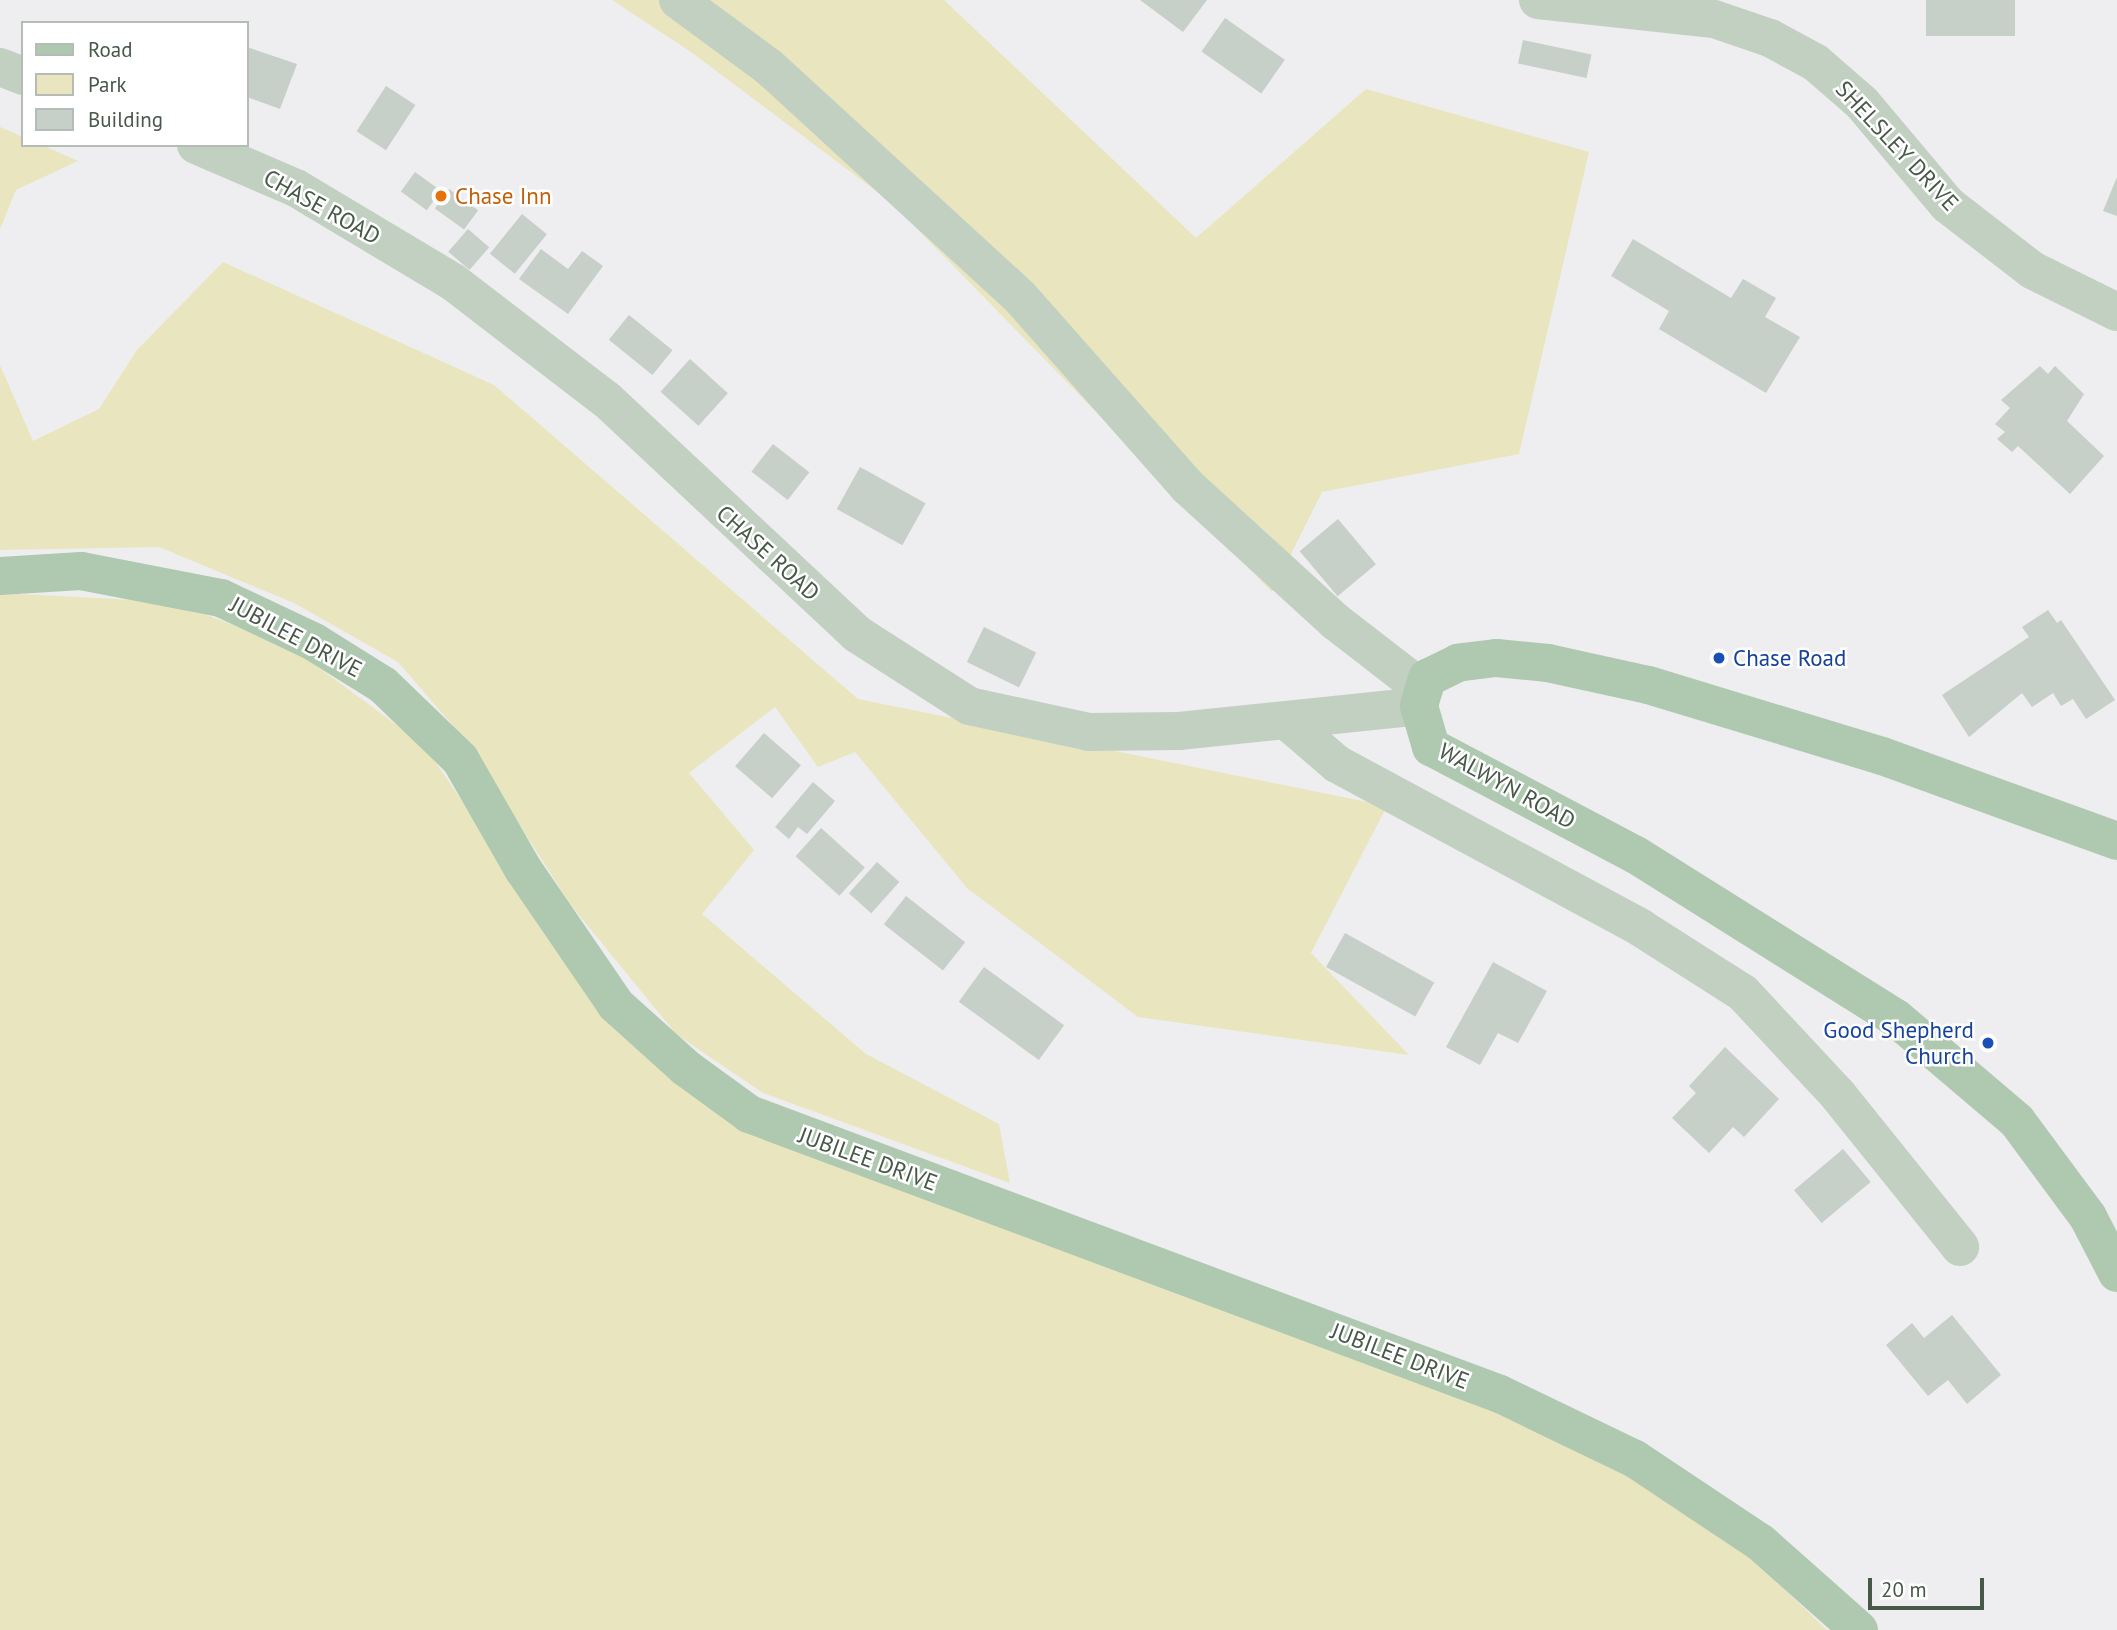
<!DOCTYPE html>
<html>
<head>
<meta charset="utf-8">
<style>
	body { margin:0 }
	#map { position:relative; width:2117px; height:1630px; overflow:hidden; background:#eeedef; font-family:"PT Sans",sans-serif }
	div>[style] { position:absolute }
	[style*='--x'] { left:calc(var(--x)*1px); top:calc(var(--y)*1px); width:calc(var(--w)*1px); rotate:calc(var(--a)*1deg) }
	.green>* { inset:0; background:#e9e6bf }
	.building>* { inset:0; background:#c7cfc9; transform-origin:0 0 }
	.minor>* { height:38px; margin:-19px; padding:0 19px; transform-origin:19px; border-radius:19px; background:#c2d0c2 }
	.major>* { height:38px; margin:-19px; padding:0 19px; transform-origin:19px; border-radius:19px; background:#afc9b1 }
	.dots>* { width:19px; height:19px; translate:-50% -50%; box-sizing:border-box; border:4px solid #fff; border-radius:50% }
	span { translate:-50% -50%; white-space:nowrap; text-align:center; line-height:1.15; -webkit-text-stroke:5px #fff; paint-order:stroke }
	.street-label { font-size:23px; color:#475848 }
	.food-label { font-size:23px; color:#c56008 }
	.left { translate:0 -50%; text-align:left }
	.transit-label { font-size:23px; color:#164399 }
	.right { translate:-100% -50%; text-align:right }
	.legend { position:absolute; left:21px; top:21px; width:228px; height:126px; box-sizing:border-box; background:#fff; border:2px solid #b5bcb6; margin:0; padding:9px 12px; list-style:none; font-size:21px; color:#475848 }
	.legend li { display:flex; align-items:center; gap:14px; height:35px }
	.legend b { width:35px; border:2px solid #b5bcb6 }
	.scale { position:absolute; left:1868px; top:1578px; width:116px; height:32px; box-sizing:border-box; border:4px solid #475848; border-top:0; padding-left:9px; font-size:21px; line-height:24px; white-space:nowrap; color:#475848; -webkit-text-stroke:5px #fff; paint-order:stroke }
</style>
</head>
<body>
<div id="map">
	<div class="green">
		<div style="clip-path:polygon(612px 0,944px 0,1196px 238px,1366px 89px,1589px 152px,1519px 454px,1322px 492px,1272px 592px,892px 203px,691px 52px)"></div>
		<div style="clip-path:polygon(0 127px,23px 137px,23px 145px,42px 145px,78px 161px,16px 190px,0 229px)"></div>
		<div style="clip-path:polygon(223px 262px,494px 385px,858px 699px,1387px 806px,1311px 953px,1409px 1055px,1138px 1017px,967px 888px,855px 752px,818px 767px,775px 707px,689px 773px,754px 850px,702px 914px,866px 1054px,999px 1124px,1010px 1183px,763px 1093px,676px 1034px,570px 904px,466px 741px,398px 662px,294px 603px,159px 547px,0 550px,0 365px,33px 441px,99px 409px,137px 350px)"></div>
		<div style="clip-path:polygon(0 593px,173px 602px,292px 648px,424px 745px,612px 1023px,749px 1114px,1500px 1394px,1679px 1488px,1827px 1630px,0 1630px)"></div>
	</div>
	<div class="building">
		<div style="clip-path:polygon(1140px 0,1207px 0,1183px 32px)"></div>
		<div style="left:1926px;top:0;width:89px;height:36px"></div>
		<div style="left:1225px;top:18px;width:73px;height:41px;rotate:35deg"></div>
		<div style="left:1523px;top:40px;width:70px;height:24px;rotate:12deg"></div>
		<div style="clip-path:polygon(247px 47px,297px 64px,280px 109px,247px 97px)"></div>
		<div style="left:386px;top:86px;width:35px;height:54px;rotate:33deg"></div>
		<div style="left:415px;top:172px;width:32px;height:24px;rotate:36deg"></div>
		<div style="clip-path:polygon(2117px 177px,2117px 216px,2103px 211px)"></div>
		<div style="left:449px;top:189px;width:36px;height:24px;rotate:36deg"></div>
		<div style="left:522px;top:214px;width:32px;height:51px;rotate:39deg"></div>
		<div style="left:468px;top:229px;width:28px;height:30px;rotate:41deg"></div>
		<div style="clip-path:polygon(1633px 239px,1731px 298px,1743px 279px,1776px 298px,1765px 317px,1800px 337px,1766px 393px,1659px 329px,1669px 311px,1611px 276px)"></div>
		<div style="clip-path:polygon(541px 249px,568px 269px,582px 251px,603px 266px,568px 314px,519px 279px)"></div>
		<div style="left:629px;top:315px;width:56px;height:32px;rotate:39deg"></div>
		<div style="left:690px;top:359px;width:51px;height:44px;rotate:42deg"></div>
		<div style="clip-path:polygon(2040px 366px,2048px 374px,2055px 366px,2084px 394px,2067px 421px,2104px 456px,2070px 494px,2018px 446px,2012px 452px,1997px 439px,2005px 432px,1995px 424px,2010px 408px,2001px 400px)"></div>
		<div style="left:773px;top:444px;width:46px;height:35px;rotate:38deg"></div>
		<div style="left:860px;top:467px;width:75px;height:48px;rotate:29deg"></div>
		<div style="left:1338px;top:519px;width:59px;height:50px;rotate:50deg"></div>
		<div style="clip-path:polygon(2048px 610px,2057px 623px,2061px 620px,2115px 700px,2086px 719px,2073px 699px,2061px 706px,2053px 693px,2032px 707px,2022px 693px,1969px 737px,1942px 695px,2029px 637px,2022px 627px)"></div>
		<div style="left:984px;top:627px;width:58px;height:39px;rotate:26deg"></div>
		<div style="left:764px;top:733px;width:49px;height:44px;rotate:41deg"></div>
		<div style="clip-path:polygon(813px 782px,835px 801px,807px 834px,798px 827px,789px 839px,775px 827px)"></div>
		<div style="left:821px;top:828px;width:59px;height:38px;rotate:42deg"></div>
		<div style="left:877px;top:862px;width:30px;height:42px;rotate:42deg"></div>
		<div style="left:906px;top:896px;width:75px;height:36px;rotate:38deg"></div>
		<div style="left:1345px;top:933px;width:102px;height:39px;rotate:29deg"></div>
		<div style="clip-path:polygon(1493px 962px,1547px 991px,1518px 1043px,1498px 1033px,1480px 1065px,1446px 1047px)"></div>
		<div style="left:984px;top:967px;width:99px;height:43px;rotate:36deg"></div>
		<div style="clip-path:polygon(1725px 1047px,1779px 1099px,1744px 1137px,1733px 1127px,1709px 1153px,1672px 1118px,1696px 1093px,1689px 1086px)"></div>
		<div style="left:1843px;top:1149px;width:43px;height:64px;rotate:50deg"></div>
		<div style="clip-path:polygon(1952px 1315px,2001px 1375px,1967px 1404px,1948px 1380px,1928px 1396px,1886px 1345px,1912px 1323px,1924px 1338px)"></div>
	</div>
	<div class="minor">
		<div style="--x:678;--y:0;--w:113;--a:36.4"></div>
		<div style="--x:769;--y:67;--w:340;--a:42.5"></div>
		<div style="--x:1020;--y:297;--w:252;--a:48.5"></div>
		<div style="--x:1187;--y:486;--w:202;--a:42.4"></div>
		<div style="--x:1336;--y:622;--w:111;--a:37.7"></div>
		<div style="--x:1538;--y:0;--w:177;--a:6.2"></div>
		<div style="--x:1714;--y:19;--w:59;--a:18.7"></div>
		<div style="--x:1770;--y:38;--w:52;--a:28.5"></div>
		<div style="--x:1816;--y:63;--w:61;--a:41"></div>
		<div style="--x:1862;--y:103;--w:133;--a:49.9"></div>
		<div style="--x:1948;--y:205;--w:106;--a:37.7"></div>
		<div style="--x:2032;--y:270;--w:95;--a:26.3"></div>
		<div style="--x:0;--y:67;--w:25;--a:21"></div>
		<div style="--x:196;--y:145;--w:109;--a:23.3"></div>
		<div style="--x:296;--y:188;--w:183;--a:30.9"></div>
		<div style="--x:453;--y:282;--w:194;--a:37.5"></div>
		<div style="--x:607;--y:400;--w:342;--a:43.1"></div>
		<div style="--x:857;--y:634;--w:133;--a:32.7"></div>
		<div style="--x:969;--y:706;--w:123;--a:12.2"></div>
		<div style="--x:1089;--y:732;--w:90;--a:-0.6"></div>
		<div style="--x:1179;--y:731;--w:241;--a:-5.9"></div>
		<div style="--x:1287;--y:721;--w:66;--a:40.7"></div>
		<div style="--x:1337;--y:764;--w:345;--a:28.3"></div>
		<div style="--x:1641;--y:928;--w:121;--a:32.5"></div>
		<div style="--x:1743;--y:993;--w:139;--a:47"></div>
		<div style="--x:1838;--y:1095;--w:195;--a:51.2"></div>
	</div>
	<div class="major">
		<div style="--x:0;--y:576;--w:81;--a:-3.5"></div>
		<div style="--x:81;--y:571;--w:143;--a:10.9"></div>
		<div style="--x:221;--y:598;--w:103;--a:25.3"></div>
		<div style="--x:314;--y:642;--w:81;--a:31.9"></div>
		<div style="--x:383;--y:685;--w:107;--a:43.9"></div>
		<div style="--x:460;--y:759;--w:127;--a:60.2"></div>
		<div style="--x:523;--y:869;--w:165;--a:55.6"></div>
		<div style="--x:616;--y:1005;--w:94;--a:42"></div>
		<div style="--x:686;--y:1068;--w:78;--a:36.1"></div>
		<div style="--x:749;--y:1114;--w:801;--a:20.45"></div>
		<div style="--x:1500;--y:1394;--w:150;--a:25.7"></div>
		<div style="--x:1635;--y:1459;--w:151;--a:33.7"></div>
		<div style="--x:1761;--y:1543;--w:131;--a:41.6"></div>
		<div style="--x:2117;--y:841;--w:250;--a:-160.1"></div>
		<div style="--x:1882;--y:756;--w:245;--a:-163.1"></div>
		<div style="--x:1648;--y:685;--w:102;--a:-167.6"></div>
		<div style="--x:1548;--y:663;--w:52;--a:-174.5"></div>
		<div style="--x:1496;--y:658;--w:38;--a:173"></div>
		<div style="--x:1458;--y:663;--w:34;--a:154"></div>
		<div style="--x:1427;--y:678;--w:29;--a:106"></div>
		<div style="--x:1419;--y:706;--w:43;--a:73.7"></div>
		<div style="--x:1431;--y:747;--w:232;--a:27.8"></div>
		<div style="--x:1636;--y:855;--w:307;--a:32.1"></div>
		<div style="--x:1896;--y:1018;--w:159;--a:40.4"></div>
		<div style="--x:2017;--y:1121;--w:119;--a:53.5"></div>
		<div style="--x:2088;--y:1217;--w:63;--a:62.6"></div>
	</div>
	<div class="dots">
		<div style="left:441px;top:196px;background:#e8710a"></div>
		<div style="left:1719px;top:658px;background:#1a4fb4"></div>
		<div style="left:1988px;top:1043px;background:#1a4fb4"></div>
	</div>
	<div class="street-label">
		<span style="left:1897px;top:146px;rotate:47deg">SHELSLEY DRIVE</span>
		<span style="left:322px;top:207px;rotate:29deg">CHASE ROAD</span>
		<span style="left:768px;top:553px;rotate:42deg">CHASE ROAD</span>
		<span style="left:296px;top:637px;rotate:28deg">JUBILEE DRIVE</span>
		<span style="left:1507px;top:786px;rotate:29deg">WALWYN ROAD</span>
		<span style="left:868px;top:1159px;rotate:20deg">JUBILEE DRIVE</span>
		<span style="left:1400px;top:1356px;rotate:21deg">JUBILEE DRIVE</span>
	</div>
	<div class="food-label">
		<span class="left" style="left:455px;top:196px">Chase Inn</span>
	</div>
	<div class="transit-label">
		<span class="left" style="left:1733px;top:658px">Chase Road</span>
		<span class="right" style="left:1974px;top:1043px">Good Shepherd<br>Church</span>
	</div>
	<ul class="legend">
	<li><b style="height:9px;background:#afc9b1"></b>Road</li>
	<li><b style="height:19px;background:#e9e6bf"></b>Park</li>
	<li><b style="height:19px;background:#c7cfc9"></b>Building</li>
	</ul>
	<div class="scale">20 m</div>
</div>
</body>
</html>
